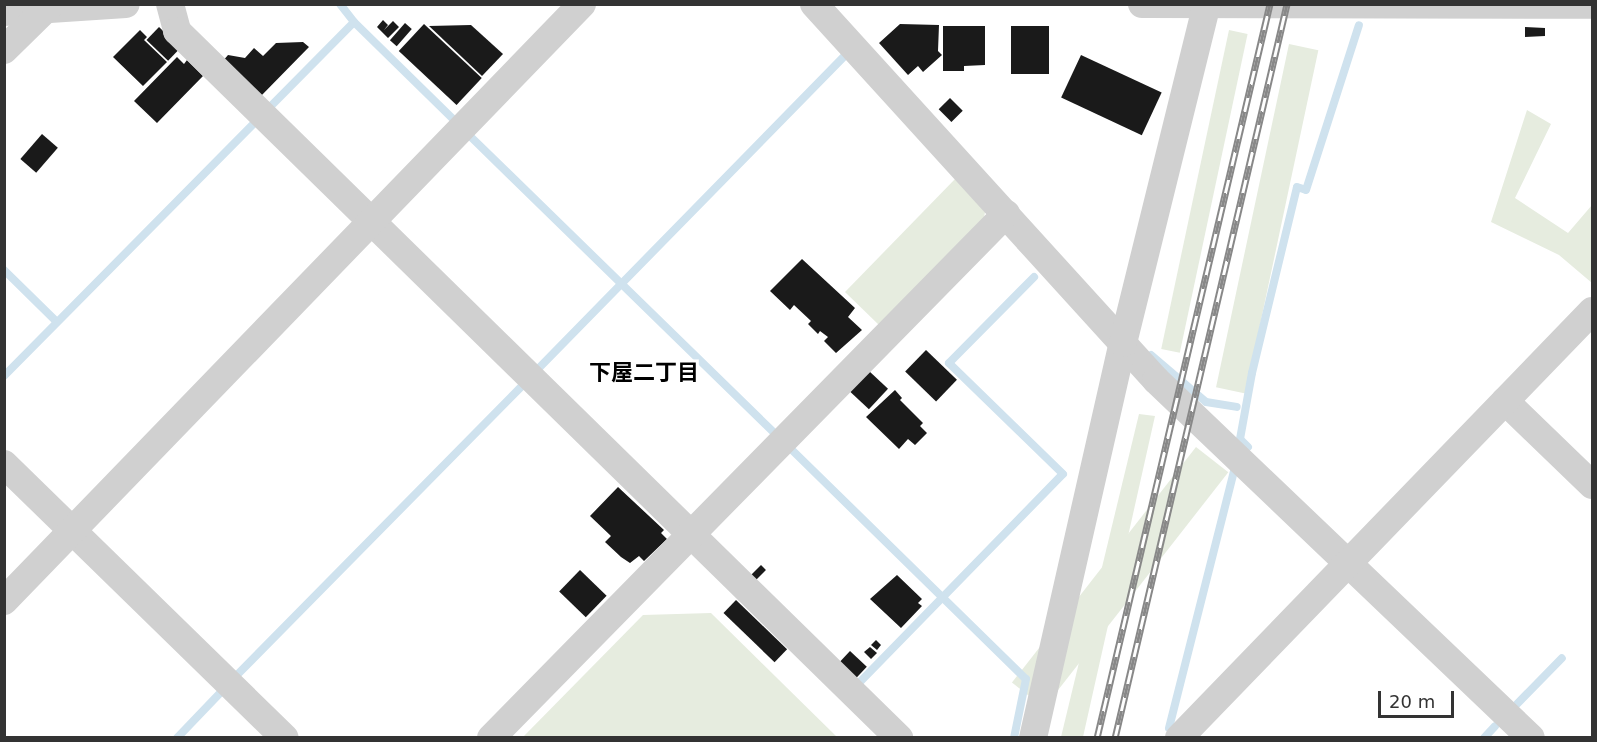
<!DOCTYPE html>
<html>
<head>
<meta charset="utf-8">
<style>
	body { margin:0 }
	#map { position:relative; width:1597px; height:742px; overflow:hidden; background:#fff; font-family:"DejaVu Sans","Noto Sans JP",sans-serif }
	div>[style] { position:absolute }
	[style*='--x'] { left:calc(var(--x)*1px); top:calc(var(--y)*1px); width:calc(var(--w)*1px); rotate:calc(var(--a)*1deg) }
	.green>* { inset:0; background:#e6ecdf; transform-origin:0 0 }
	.stream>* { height:8px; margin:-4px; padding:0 4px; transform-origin:4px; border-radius:4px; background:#cfe2ee }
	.building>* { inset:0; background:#1a1a1a; transform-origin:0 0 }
	.minor>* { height:28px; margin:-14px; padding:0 14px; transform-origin:14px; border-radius:14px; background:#d0d0d0 }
	.rail>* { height:7px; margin-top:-3.5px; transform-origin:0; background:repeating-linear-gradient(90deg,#fff 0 14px,#888 0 28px); box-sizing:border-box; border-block:2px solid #888 }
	span { translate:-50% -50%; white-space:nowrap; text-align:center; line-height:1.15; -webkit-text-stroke:6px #fff; paint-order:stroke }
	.neighbourhood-label { font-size:22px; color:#000; font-weight:700 }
	.frame { position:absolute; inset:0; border:6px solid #333; pointer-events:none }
	.scale { position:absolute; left:1378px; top:691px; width:76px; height:27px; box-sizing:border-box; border:3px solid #333; border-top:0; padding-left:8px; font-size:18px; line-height:21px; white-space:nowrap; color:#333; -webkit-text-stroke:4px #fff; paint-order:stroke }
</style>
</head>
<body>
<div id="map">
	<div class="green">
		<div style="left:1229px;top:30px;width:19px;height:326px;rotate:12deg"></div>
		<div style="left:1289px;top:44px;width:30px;height:351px;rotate:12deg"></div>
		<div style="clip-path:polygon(1527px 110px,1551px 124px,1515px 198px,1568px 233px,1592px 205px,1592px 283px,1559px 255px,1491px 222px)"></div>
		<div style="clip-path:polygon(956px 178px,985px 212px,983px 224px,881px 327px,845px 292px)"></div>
		<div style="clip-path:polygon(1139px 414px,1155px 416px,1083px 737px,1061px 737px)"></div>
		<div style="left:1196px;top:447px;width:41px;height:299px;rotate:38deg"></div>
		<div style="clip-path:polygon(711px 613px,837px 737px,523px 737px,643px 615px)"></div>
	</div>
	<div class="stream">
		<div style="--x:340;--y:4;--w:23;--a:52"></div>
		<div style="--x:354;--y:22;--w:144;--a:44.4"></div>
		<div style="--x:268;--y:109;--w:122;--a:-45.3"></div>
		<div style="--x:472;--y:138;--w:422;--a:44.3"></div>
		<div style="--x:4;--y:270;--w:74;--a:44.5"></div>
		<div style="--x:1151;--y:355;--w:72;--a:40.5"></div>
		<div style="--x:1206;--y:402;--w:31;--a:9"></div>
		<div style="--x:536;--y:371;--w:439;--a:-45.6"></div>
		<div style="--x:4;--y:376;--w:360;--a:-45.3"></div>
		<div style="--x:1248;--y:447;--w:11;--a:-135"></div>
		<div style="--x:1240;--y:439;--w:67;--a:-79.7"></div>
		<div style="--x:1252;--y:373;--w:191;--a:-76.4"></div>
		<div style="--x:1297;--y:187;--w:9;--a:18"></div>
		<div style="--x:1306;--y:190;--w:173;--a:-72.2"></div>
		<div style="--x:792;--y:450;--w:327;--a:44.4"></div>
		<div style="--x:1026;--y:679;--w:60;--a:101.5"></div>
		<div style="--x:235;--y:677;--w:412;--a:-45.4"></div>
		<div style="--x:856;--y:686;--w:296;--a:-45.7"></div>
		<div style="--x:1063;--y:474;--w:159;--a:-135.8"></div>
		<div style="--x:949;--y:363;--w:121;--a:-45.3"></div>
		<div style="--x:1517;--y:704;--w:64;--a:-45.6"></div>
		<div style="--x:1169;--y:728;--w:265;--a:-75.8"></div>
		<div style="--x:177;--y:738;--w:65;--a:-46.2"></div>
		<div style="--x:1484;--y:738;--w:16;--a:-47"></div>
	</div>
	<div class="building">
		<div style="clip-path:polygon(383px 20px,388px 25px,384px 30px,393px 21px,399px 27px,388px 38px,377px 27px)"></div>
		<div style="left:405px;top:23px;width:9px;height:23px;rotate:41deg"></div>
		<div style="left:424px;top:24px;width:79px;height:37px;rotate:43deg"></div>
		<div style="clip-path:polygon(900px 24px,939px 25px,938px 51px,942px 55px,923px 72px,918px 66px,908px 75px,879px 43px)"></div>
		<div style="clip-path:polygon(471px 25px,503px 54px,482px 76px,429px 26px)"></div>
		<div style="clip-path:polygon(943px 26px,985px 26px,985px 65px,964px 66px,964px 71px,943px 71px)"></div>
		<div style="left:1011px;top:26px;width:38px;height:48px"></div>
		<div style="left:159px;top:27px;width:30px;height:18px;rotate:44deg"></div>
		<div style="clip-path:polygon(1525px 27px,1545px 28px,1545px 36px,1525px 37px)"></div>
		<div style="clip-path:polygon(140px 30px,147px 37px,144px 40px,167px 62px,143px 86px,113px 57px)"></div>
		<div style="clip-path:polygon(303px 42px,309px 47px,259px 98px,222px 62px,228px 55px,245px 58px,254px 48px,263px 56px,276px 43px)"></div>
		<div style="left:1081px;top:55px;width:89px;height:47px;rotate:25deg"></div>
		<div style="clip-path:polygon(177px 57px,184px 64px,187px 60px,203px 76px,157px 123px,134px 101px)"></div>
		<div style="left:950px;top:98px;width:18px;height:16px;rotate:45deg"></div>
		<div style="left:42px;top:134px;width:21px;height:33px;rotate:41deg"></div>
		<div style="clip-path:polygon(802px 259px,855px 308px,848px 317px,862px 330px,836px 353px,824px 341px,828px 337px,820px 331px,818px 334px,808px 324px,811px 321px,794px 305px,790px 310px,770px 291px)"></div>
		<div style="left:926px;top:350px;width:43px;height:30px;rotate:44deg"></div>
		<div style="left:869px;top:371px;width:26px;height:28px;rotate:43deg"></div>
		<div style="clip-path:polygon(895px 390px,902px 398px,900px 400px,923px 423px,920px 426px,927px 433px,915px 445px,908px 439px,899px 449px,866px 417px)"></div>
		<div style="clip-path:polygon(618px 487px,664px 530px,661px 533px,667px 539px,644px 561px,639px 556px,630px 563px,621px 557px,605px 542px,611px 536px,590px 516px)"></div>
		<div style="left:761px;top:565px;width:7px;height:18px;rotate:45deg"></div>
		<div style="left:580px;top:570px;width:37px;height:30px;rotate:44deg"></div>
		<div style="clip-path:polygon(897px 575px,922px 599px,918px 603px,922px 606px,901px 628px,870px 599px)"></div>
		<div style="left:736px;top:600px;width:71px;height:18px;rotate:44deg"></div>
		<div style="clip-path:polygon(876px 640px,881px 645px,877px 650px,871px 645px)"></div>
		<div style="clip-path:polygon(870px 647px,877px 653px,871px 659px,864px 652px)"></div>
		<div style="left:850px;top:651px;width:23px;height:22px;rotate:43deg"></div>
	</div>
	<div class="minor">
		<div style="--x:170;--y:4;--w:28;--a:75"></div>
		<div style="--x:177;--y:31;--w:1011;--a:44.4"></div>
		<div style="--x:814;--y:4;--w:508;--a:47.71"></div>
		<div style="--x:1156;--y:380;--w:518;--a:43.67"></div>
		<div style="--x:1142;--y:4;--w:450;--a:0.1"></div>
		<div style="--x:4;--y:12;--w:122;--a:-3.8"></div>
		<div style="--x:4;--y:50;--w:66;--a:-44.4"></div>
		<div style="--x:1505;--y:401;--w:121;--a:44"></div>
		<div style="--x:4;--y:464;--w:392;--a:44.3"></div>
		<div style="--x:4;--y:601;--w:831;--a:-45.93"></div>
		<div style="--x:491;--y:738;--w:735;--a:-45.5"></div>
		<div style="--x:1033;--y:738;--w:405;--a:-77.2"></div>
		<div style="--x:1123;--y:343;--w:349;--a:-76.1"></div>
		<div style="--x:1179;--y:738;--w:594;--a:-45.95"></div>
	</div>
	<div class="rail">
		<div style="--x:1097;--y:738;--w:754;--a:-76.74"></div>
		<div style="--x:1115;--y:738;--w:754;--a:-76.81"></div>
	</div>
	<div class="neighbourhood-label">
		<span style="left:644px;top:373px">下屋二丁目</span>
	</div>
	<div class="frame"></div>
	<div class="scale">20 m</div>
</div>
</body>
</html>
